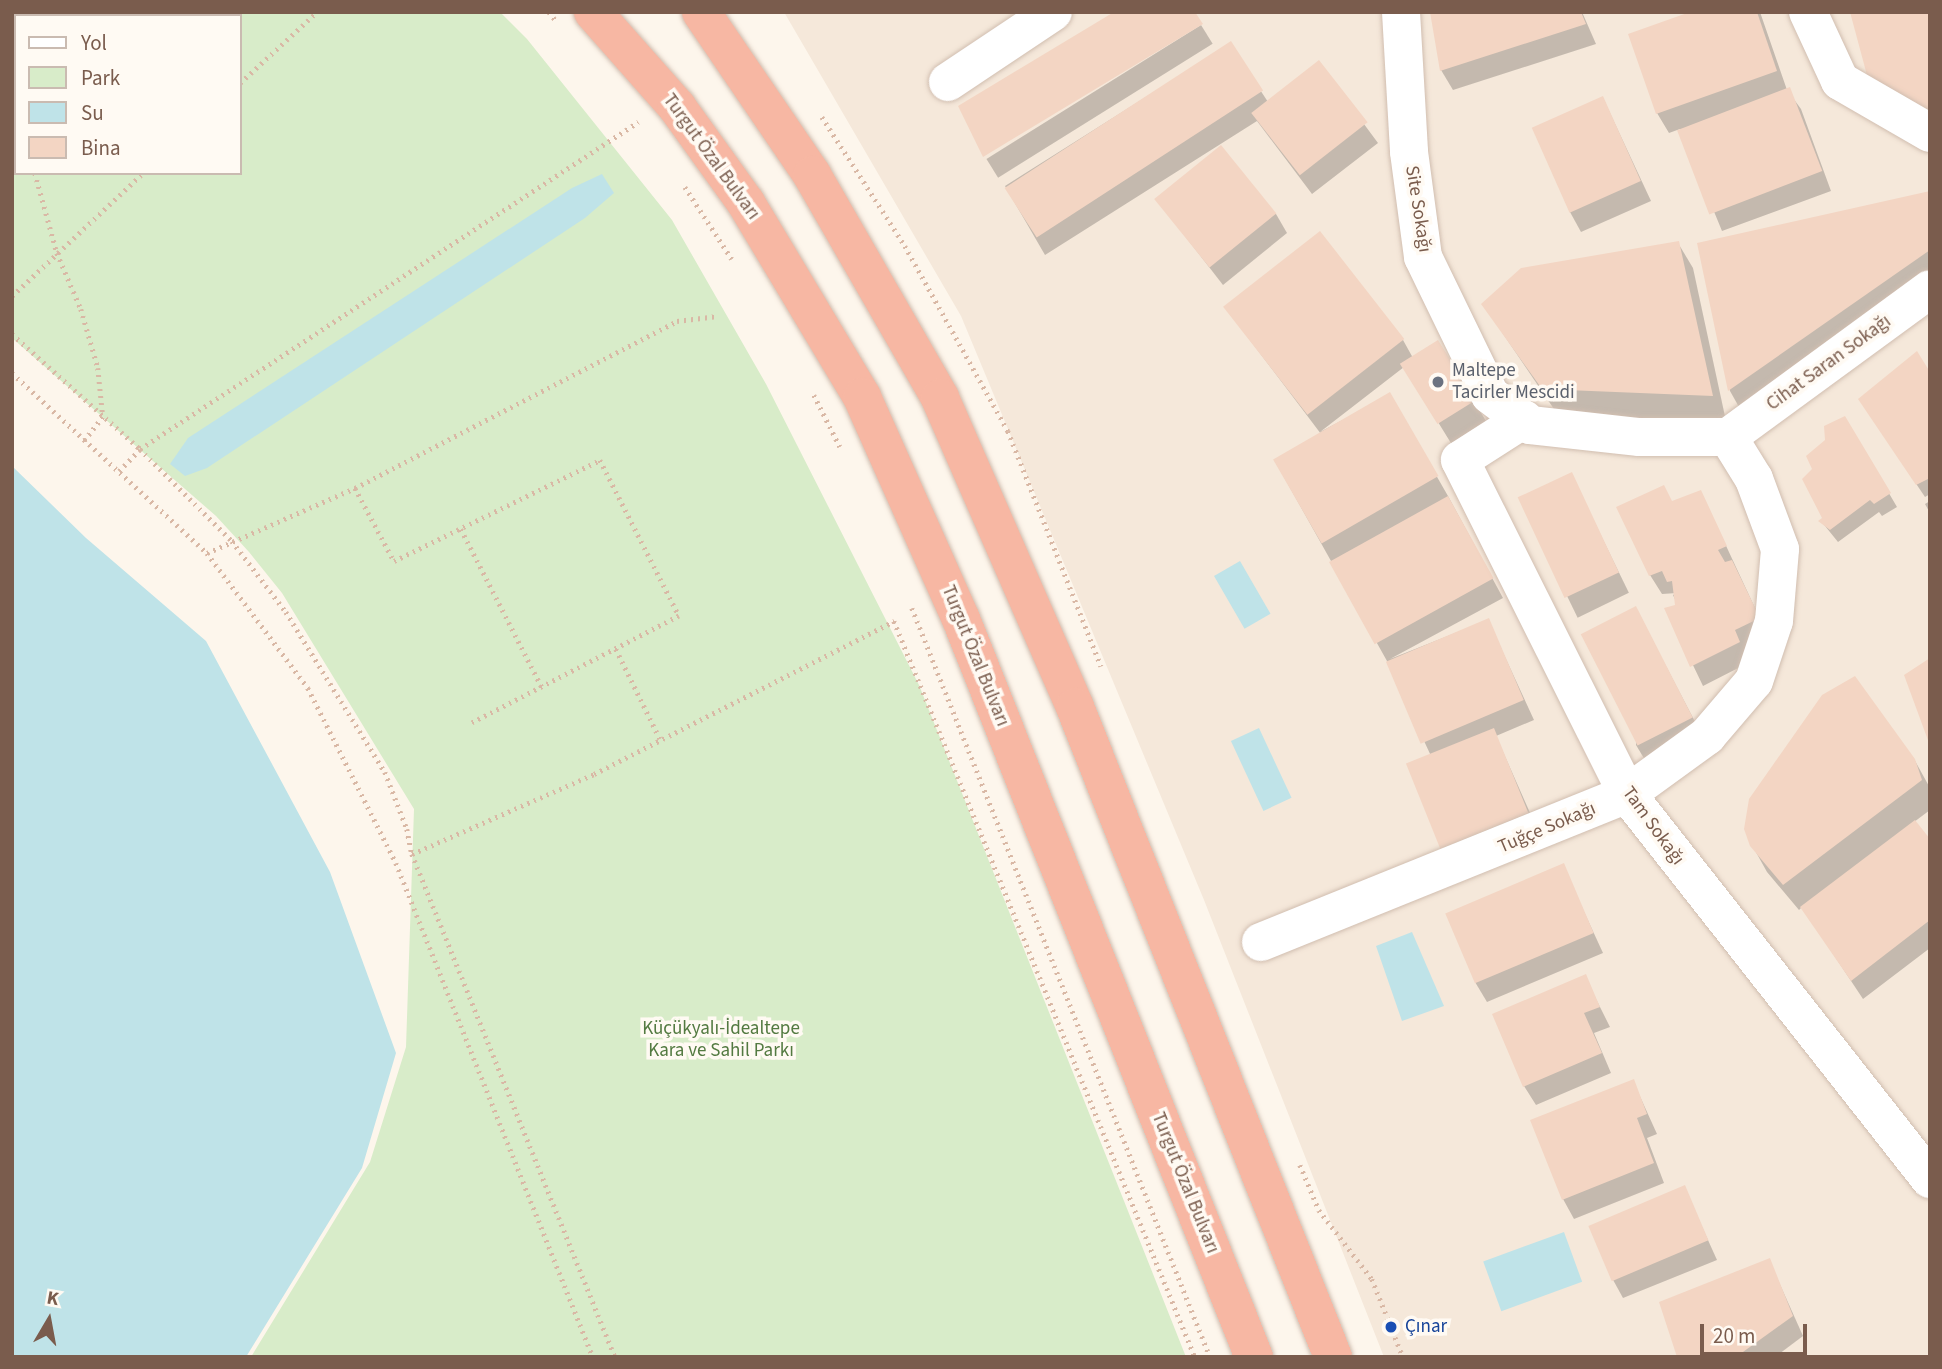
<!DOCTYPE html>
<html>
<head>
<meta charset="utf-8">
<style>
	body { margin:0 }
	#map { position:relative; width:1942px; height:1369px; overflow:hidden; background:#fdf6ec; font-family:"Source Sans 3",sans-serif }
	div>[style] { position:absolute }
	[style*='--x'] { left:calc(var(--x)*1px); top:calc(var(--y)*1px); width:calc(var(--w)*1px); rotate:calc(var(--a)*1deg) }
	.residential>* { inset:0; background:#f5e8da }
	.green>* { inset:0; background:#d8ecc9 }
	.water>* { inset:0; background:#bfe3e8; transform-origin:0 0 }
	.shadow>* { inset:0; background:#0003; transform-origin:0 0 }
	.building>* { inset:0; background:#f3d5c3; transform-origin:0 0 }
	.path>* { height:4.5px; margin-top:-2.25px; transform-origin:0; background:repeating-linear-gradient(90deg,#d9b8a5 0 2px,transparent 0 7px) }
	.roads { filter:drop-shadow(0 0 2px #d1beb0) drop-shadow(0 0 2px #d1beb0) }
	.minor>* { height:38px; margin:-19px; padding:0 19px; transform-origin:19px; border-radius:19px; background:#fff }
	.highway>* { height:38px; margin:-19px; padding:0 19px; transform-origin:19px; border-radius:19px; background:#f7b7a3 }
	.dots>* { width:19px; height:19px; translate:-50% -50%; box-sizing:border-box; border:4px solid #fffaf3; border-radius:50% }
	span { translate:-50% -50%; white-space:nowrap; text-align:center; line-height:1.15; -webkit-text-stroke:7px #fffaf3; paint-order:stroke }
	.street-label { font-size:19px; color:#7a5c4d }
	.worship-label { font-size:19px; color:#5b616d }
	.left { translate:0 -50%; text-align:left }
	.park-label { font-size:19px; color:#537a41 }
	.transit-label { font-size:19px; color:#164399 }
	.frame { position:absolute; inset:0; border:14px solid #7a5c4d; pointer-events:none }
	.legend { position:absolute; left:14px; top:14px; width:228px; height:161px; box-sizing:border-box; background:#fffaf3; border:2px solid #cabbb1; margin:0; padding:9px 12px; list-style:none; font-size:21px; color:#7a5c4d }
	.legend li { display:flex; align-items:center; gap:14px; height:35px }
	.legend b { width:35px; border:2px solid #cabbb1 }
	.north { position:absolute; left:14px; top:1285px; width:70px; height:70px; -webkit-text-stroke:5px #fffaf3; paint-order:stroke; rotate:10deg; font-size:19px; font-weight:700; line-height:28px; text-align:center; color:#7a5c4d }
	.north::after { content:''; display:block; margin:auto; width:24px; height:32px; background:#7a5c4d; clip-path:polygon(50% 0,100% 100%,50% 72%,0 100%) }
	.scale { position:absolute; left:1700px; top:1324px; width:107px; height:32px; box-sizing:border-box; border:4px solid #7a5c4d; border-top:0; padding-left:9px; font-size:21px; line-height:24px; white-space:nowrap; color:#7a5c4d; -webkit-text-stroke:5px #fffaf3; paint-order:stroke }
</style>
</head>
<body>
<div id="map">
	<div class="residential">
		<div style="clip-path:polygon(784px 12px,1930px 12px,1930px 1357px,1384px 1357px,1204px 900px,961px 316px)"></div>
	</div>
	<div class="green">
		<div style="clip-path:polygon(evenodd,12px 12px,500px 12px,527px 39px,672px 220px,766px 384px,919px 685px,1186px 1357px,251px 1357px,370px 1162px,406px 1047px,414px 809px,282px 593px,249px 552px,216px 516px,12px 338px,12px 12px,16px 16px,240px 16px,240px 173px,16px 173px,16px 16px)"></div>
	</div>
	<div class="water">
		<div style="clip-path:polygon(602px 174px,614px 193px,585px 218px,207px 468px,185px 476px,170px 464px,188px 438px,572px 188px)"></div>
		<div style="clip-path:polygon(12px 466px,86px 538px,206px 641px,330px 872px,396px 1053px,362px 1168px,246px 1357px,12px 1357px)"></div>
		<div style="left:1240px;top:561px;width:61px;height:30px;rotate:60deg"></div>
		<div style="left:1259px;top:728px;width:77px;height:31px;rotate:65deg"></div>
		<div style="clip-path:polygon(1412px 932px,1444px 1006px,1402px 1021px,1376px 946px)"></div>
		<div style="left:1564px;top:1232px;width:53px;height:86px;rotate:70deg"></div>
	</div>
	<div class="shadow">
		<div style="clip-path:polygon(1432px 12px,1582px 12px,1596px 44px,1453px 90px,1441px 70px)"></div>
		<div style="clip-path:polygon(1696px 12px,1760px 12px,1787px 90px,1801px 109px,1831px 191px,1722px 231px,1680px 129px,1669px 133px,1657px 113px)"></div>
		<div style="left:1201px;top:25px;width:22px;height:253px;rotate:58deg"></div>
		<div style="clip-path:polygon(1230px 44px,1268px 102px,1318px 62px,1378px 143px,1312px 194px,1257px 121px,1045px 255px,1005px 186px)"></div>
		<div style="clip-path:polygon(1603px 98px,1651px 201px,1581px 232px,1570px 212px)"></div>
		<div style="clip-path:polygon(1930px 193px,1930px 286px,1744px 416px,1730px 391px,1699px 245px)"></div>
		<div style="clip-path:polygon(1157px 200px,1276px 214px,1287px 233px,1223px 285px)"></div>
		<div style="clip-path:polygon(1678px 243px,1693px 268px,1726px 421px,1558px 415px,1483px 304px)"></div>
		<div style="clip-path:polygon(1225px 307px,1403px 340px,1413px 358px,1474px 401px,1489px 426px,1454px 448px,1404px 367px,1320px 432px,1390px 395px,1448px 496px,1503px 598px,1390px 659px,1488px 620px,1534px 720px,1496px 736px,1539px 833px,1453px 865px,1442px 845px,1431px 756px,1387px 661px,1275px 461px,1321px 434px)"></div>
		<div style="clip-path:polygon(1930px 375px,1930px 494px,1925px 497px,1868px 412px)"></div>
		<div style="clip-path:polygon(1845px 418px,1897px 507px,1882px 516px,1879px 512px,1838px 542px,1821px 521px,1825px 519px,1814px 469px,1826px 441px)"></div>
		<div style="left:1571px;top:474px;width:132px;height:57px;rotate:64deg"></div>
		<div style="clip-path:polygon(1701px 492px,1769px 638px,1750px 662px,1703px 686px,1666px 609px,1678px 606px,1673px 595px,1677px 593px,1662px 594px,1650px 575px,1673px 503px)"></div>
		<div style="clip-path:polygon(1930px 501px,1930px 513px,1925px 504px)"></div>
		<div style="clip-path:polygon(1646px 628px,1703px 737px,1648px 765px,1636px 745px)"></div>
		<div style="clip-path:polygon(1914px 759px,1930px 788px,1930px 810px,1914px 822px,1930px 842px,1930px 948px,1863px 999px,1802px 907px,1799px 910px,1767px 872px,1752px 845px)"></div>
		<div style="clip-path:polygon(1563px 866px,1603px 953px,1487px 1002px,1475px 982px)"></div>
		<div style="clip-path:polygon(1585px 977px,1610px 1027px,1594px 1033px,1611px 1073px,1536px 1105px,1524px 1086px)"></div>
		<div style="clip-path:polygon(1633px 1081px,1657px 1134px,1647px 1138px,1664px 1183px,1574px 1219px,1563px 1199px)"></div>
		<div style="clip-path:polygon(1684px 1187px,1717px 1260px,1623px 1298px,1612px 1278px)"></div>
		<div style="clip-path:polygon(1769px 1260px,1803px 1336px,1775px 1357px,1679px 1357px)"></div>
	</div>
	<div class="building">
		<div style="clip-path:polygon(1114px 12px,1195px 12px,1203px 24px,983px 157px,958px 106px)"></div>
		<div style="clip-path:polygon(1430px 12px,1581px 12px,1586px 24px,1440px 71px)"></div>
		<div style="clip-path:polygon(1690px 12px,1757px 12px,1777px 71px,1656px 114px,1628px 34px)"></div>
		<div style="clip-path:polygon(1850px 12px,1930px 12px,1930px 118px,1868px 79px)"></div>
		<div style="left:1231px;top:41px;width:59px;height:270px;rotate:57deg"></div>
		<div style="left:1319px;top:60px;width:79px;height:86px;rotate:52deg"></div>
		<div style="left:1790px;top:87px;width:90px;height:121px;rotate:69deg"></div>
		<div style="left:1603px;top:96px;width:93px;height:78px;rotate:66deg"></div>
		<div style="left:1221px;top:145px;width:88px;height:86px;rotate:51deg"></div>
		<div style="clip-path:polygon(1930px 191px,1930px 250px,1728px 391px,1697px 243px)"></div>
		<div style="left:1320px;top:231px;width:137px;height:123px;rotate:52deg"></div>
		<div style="clip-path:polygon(1679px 241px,1713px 396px,1542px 389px,1481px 304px,1521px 268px)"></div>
		<div style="left:1438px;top:340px;width:71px;height:45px;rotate:58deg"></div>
		<div style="clip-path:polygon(1917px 351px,1930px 372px,1930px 478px,1916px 485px,1858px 399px)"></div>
		<div style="left:1390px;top:392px;width:97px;height:135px;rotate:60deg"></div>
		<div style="clip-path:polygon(1845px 416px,1891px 493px,1874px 504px,1870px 500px,1830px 530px,1818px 521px,1822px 518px,1802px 479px,1812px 469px,1806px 456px,1825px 440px,1824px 426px)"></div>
		<div style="left:1572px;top:472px;width:111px;height:60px;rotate:65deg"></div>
		<div style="clip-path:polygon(1664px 485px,1672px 501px,1701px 490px,1727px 546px,1718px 550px,1725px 562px,1732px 560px,1760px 618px,1735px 630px,1740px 642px,1690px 667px,1664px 608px,1675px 605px,1672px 581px,1667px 582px,1662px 571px,1649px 576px,1616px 507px)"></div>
		<div style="left:1448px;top:496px;width:94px;height:136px;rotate:61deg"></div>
		<div style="left:1636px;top:606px;width:125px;height:62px;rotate:63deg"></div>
		<div style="left:1489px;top:618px;width:89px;height:112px;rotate:67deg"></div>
		<div style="clip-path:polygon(1930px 658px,1930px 743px,1929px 743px,1904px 675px)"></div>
		<div style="clip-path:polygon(1855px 676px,1915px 759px,1922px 780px,1783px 885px,1750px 846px,1744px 829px,1749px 799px,1822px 695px)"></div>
		<div style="left:1494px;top:728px;width:92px;height:95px;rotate:68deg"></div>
		<div style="clip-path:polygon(1915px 820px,1930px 839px,1930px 920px,1851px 981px,1800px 907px)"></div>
		<div style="left:1564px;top:863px;width:76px;height:129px;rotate:67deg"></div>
		<div style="clip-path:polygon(1586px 974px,1600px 1007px,1584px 1013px,1602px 1053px,1523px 1087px,1492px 1014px)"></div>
		<div style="clip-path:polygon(1634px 1079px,1647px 1114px,1637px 1118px,1654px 1163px,1562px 1200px,1530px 1120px)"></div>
		<div style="left:1685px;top:1185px;width:60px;height:105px;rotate:67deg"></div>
		<div style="clip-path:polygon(1770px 1258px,1793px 1316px,1736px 1357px,1677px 1357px,1659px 1302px)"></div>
	</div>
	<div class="path">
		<div style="--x:549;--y:12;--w:13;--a:51"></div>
		<div style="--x:240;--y:83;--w:105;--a:-42.7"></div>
		<div style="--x:12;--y:108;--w:8;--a:60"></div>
		<div style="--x:822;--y:117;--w:153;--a:57.2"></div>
		<div style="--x:905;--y:246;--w:212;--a:60.9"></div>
		<div style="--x:1008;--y:431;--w:253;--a:68.4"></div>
		<div style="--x:35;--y:173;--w:83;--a:74.6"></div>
		<div style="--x:57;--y:253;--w:61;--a:66.8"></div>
		<div style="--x:81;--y:309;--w:61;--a:73.9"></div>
		<div style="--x:98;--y:368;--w:49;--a:84.2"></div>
		<div style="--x:103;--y:417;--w:33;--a:128"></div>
		<div style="--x:685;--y:187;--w:86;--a:56.9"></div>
		<div style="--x:12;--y:296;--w:180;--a:-43.2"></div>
		<div style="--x:12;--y:334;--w:172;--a:41.9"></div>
		<div style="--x:140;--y:449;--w:130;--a:45"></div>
		<div style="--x:232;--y:541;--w:89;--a:52.7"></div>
		<div style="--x:286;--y:612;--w:188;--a:58.3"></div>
		<div style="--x:385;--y:772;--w:61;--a:68.9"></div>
		<div style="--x:407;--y:829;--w:25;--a:79"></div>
		<div style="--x:412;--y:854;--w:542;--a:68.02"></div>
		<div style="--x:12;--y:373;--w:265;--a:42.7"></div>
		<div style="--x:207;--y:553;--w:169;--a:53.2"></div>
		<div style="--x:308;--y:688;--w:196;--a:63.3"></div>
		<div style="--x:396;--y:863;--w:532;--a:68.26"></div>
		<div style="--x:814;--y:395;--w:58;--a:63.4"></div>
		<div style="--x:119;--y:471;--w:30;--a:-46"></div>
		<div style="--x:140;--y:449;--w:596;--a:-33.29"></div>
		<div style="--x:355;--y:488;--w:83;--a:61.9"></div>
		<div style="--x:394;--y:561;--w:229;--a:-26.1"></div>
		<div style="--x:600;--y:460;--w:175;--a:63.1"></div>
		<div style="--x:679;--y:616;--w:233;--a:152.7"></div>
		<div style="--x:461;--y:529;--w:178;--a:62.9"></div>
		<div style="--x:207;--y:553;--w:162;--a:-23.7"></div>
		<div style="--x:355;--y:488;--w:363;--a:-27.4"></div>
		<div style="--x:677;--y:321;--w:41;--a:-7"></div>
		<div style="--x:912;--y:608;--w:806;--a:68.3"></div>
		<div style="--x:616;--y:649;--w:100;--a:63.9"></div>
		<div style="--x:412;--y:854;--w:199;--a:-23.7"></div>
		<div style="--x:594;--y:774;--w:337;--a:-27"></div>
		<div style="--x:894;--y:621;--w:795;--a:67.76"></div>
		<div style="--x:1300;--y:1165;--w:49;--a:67.1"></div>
		<div style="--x:1319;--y:1210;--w:87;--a:52.5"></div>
		<div style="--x:1372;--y:1279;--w:84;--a:68.3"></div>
	</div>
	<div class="roads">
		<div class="minor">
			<div style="--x:1401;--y:12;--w:140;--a:86.7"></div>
			<div style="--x:1409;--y:152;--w:106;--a:82.4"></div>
			<div style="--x:1423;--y:257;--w:153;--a:64.1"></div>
			<div style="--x:1490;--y:395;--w:50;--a:36.9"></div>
			<div style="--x:1530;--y:425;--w:110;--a:6.3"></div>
			<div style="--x:1639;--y:437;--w:89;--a:0"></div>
			<div style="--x:1808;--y:12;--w:76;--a:65.1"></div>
			<div style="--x:1840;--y:81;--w:104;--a:30"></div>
			<div style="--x:948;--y:82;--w:126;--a:-33.7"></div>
			<div style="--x:1524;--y:419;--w:76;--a:147.4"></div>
			<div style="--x:1460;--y:460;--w:373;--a:63.4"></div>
			<div style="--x:1627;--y:794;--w:490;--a:51.8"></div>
			<div style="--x:1728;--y:437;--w:250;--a:-36.2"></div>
			<div style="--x:1261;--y:942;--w:395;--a:-22"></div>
			<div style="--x:1627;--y:794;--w:99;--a:-35.9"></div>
			<div style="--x:1707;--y:736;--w:72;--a:-49.5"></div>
			<div style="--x:1754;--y:681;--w:63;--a:-71.6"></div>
			<div style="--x:1774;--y:621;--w:72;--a:-85.2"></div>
			<div style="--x:1780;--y:549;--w:75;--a:-110.4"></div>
			<div style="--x:1754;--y:479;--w:49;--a:-121.8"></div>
		</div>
		<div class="highway">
			<div style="--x:593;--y:12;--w:127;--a:48.5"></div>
			<div style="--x:677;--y:107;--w:118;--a:54.3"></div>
			<div style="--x:746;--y:203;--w:226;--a:59.1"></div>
			<div style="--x:862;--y:397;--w:243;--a:66"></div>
			<div style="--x:961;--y:619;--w:794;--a:68.35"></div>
			<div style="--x:701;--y:12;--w:197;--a:55.7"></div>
			<div style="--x:812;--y:175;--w:257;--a:60.1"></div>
			<div style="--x:940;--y:398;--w:337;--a:66.4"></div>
			<div style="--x:1075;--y:707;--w:699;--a:68.35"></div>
		</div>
	</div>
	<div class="dots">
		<div style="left:1438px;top:382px;background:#6b7280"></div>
		<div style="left:1391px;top:1327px;background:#1a4fb4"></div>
	</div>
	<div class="street-label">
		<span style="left:711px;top:157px;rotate:54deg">Turgut Özal Bulvarı</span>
		<span style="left:1418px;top:209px;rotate:81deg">Site Sokağı</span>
		<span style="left:1829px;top:363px;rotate:-36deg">Cihat Saran Sokağı</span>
		<span style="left:975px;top:656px;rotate:68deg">Turgut Özal Bulvarı</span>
		<span style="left:1653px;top:826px;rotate:54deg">Tam Sokağı</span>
		<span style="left:1547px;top:828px;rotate:-23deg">Tuğçe Sokağı</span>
		<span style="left:1185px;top:1183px;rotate:68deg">Turgut Özal Bulvarı</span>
	</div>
	<div class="worship-label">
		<span class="left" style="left:1452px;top:382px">Maltepe<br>Tacirler Mescidi</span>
	</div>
	<div class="park-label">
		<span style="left:721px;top:1040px">Küçükyalı-İdealtepe<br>Kara ve Sahil Parkı</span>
	</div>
	<div class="transit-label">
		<span class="left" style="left:1405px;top:1327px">Çınar</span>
	</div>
	<div class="frame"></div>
	<ul class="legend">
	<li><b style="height:9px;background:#fff"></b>Yol</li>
	<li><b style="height:19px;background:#d8ecc9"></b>Park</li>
	<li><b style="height:19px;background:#bfe3e8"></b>Su</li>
	<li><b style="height:19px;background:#f3d5c3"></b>Bina</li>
	</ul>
	<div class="north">K</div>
	<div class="scale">20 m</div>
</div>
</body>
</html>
